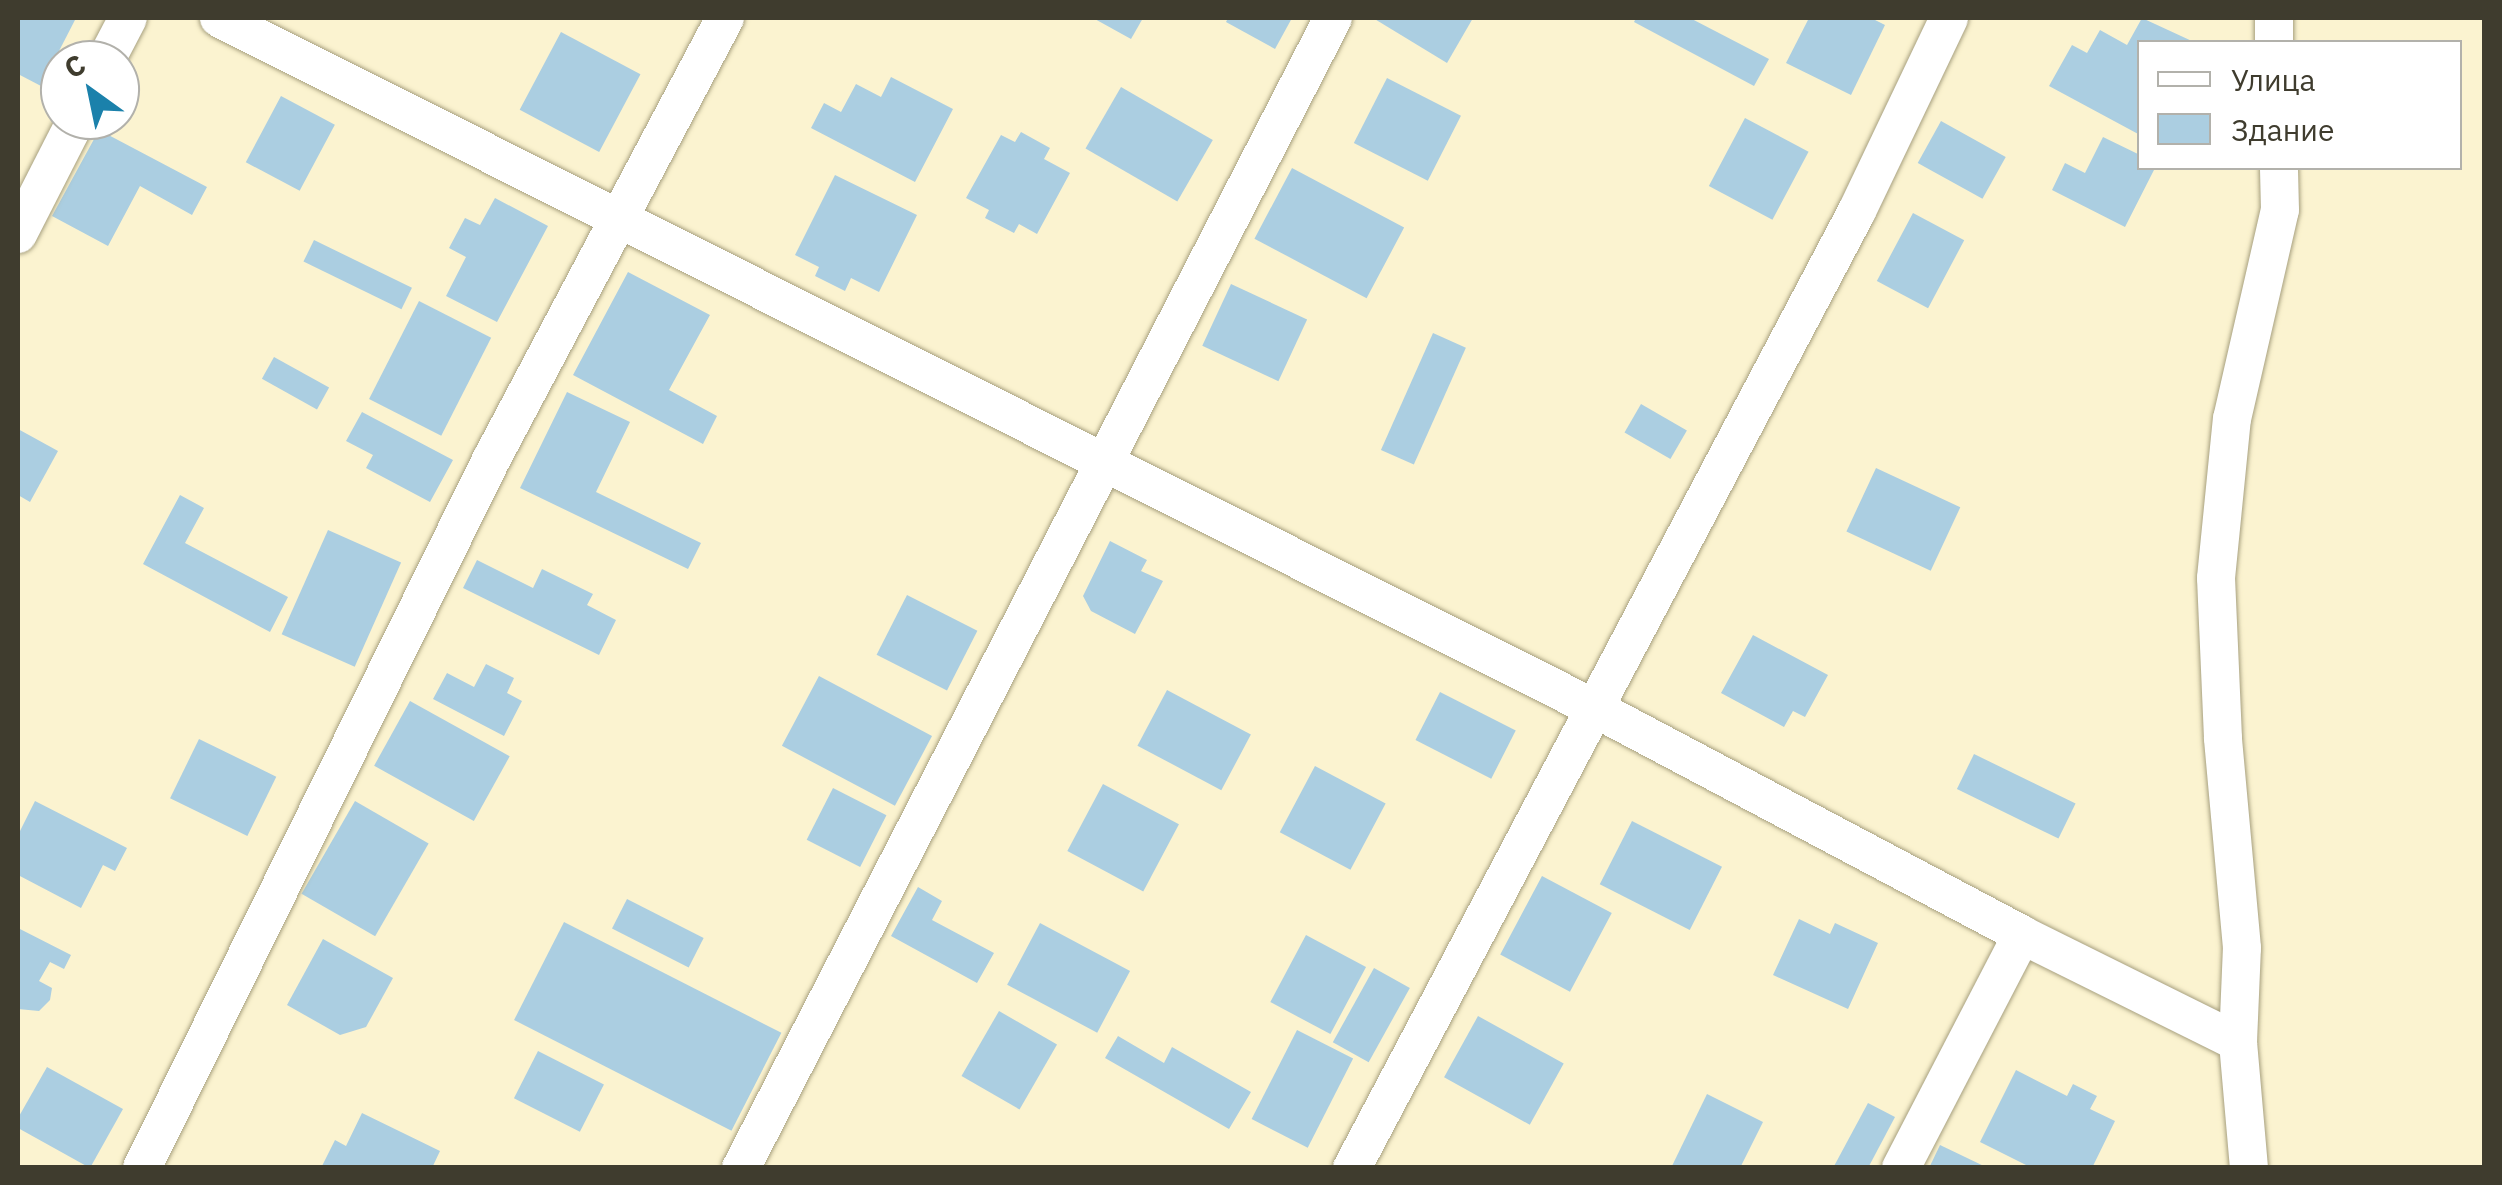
<!DOCTYPE html>
<html>
<head>
<meta charset="utf-8">
<style>
	body { margin:0 }
	#map { position:relative; width:2502px; height:1185px; overflow:hidden; background:#fbf3d0; font-family:"IBM Plex Sans",sans-serif }
	div>[style] { position:absolute }
	[style*='--x'] { left:calc(var(--x)*1px); top:calc(var(--y)*1px); width:calc(var(--w)*1px); rotate:calc(var(--a)*1deg) }
	.building>* { inset:0; background:#abcee1; transform-origin:0 0 }
	.roads { filter:drop-shadow(0 0 2px #a7a07f) drop-shadow(0 0 2px #a7a07f) }
	.minor>* { height:38px; margin:-19px; padding:0 19px; transform-origin:19px; border-radius:19px; background:#fff }
	span { translate:-50% -50%; white-space:nowrap; text-align:center; line-height:1.15; -webkit-text-stroke:9px #fff; paint-order:stroke }
	.frame { position:absolute; inset:0; border:20px solid #3f3c2e; pointer-events:none }
	.legend { position:absolute; left:2137px; top:40px; width:325px; height:130px; box-sizing:border-box; background:#fff; border:2px solid #b2b1ab; margin:0; padding:12px 18px; list-style:none; font-size:30px; color:#3f3c2e }
	.legend li { display:flex; align-items:center; gap:20px; height:50px }
	.legend b { width:50px; border:2px solid #b2b1ab }
	.north { position:absolute; left:40px; top:40px; width:100px; height:100px; box-sizing:border-box; background:#fff; border:2px solid #b2b1ab; border-radius:50%; rotate:327deg; font-size:28px; font-weight:700; line-height:40px; text-align:center; color:#3f3c2e }
	.north::after { content:''; display:block; margin:auto; width:35px; height:45px; background:#1b81ab; clip-path:polygon(50% 0,100% 100%,50% 72%,0 100%) }
</style>
</head>
<body>
<div id="map">
	<div class="building">
		<div style="clip-path:polygon(18px 18px,76px 18px,41px 86px,18px 74px)"></div>
		<div style="clip-path:polygon(1093px 18px,1143px 18px,1131px 39px)"></div>
		<div style="clip-path:polygon(1228px 18px,1292px 18px,1275px 49px,1226px 22px)"></div>
		<div style="clip-path:polygon(1373px 18px,1473px 18px,1447px 63px)"></div>
		<div style="clip-path:polygon(1636px 18px,1690px 18px,1769px 59px,1754px 86px,1634px 22px)"></div>
		<div style="clip-path:polygon(1809px 18px,1871px 18px,1885px 25px,1851px 95px,1786px 63px)"></div>
		<div style="clip-path:polygon(2142px 18px,2194px 42px,2140px 42px,2140px 135px,2049px 86px,2072px 45px,2087px 53px,2100px 30px,2127px 45px)"></div>
		<div style="left:561px;top:32px;width:90px;height:88px;rotate:28deg"></div>
		<div style="clip-path:polygon(891px 77px,953px 109px,915px 182px,811px 128px,824px 103px,841px 112px,856px 84px,881px 97px)"></div>
		<div style="left:1387px;top:78px;width:83px;height:73px;rotate:27deg"></div>
		<div style="left:1121px;top:87px;width:106px;height:71px;rotate:30deg"></div>
		<div style="left:281px;top:96px;width:61px;height:75px;rotate:28deg"></div>
		<div style="left:1745px;top:118px;width:72px;height:77px;rotate:28deg"></div>
		<div style="left:1941px;top:121px;width:74px;height:48px;rotate:29deg"></div>
		<div style="clip-path:polygon(99px 130px,207px 187px,192px 215px,140px 186px,108px 246px,52px 216px)"></div>
		<div style="clip-path:polygon(1021px 132px,1050px 148px,1044px 159px,1070px 173px,1037px 234px,1019px 224px,1014px 233px,985px 218px,989px 210px,966px 198px,1001px 135px,1015px 142px)"></div>
		<div style="clip-path:polygon(2103px 137px,2140px 155px,2140px 168px,2155px 168px,2125px 227px,2052px 190px,2065px 163px,2085px 173px)"></div>
		<div style="left:1292px;top:168px;width:127px;height:80px;rotate:28deg"></div>
		<div style="clip-path:polygon(835px 175px,917px 215px,879px 292px,851px 278px,845px 291px,815px 276px,819px 267px,795px 255px)"></div>
		<div style="clip-path:polygon(495px 198px,548px 226px,497px 322px,446px 296px,466px 257px,449px 248px,465px 218px,480px 225px)"></div>
		<div style="left:1913px;top:213px;width:58px;height:77px;rotate:28deg"></div>
		<div style="left:314px;top:240px;width:109px;height:24px;rotate:26deg"></div>
		<div style="clip-path:polygon(628px 272px,710px 315px,669px 390px,717px 416px,703px 444px,573px 375px)"></div>
		<div style="left:1231px;top:284px;width:84px;height:68px;rotate:25deg"></div>
		<div style="left:419px;top:301px;width:81px;height:110px;rotate:27deg"></div>
		<div style="left:1433px;top:333px;width:36px;height:128px;rotate:24deg"></div>
		<div style="left:274px;top:357px;width:63px;height:25px;rotate:29deg"></div>
		<div style="clip-path:polygon(567px 392px,630px 422px,596px 492px,701px 543px,688px 569px,520px 488px)"></div>
		<div style="left:1641px;top:404px;width:53px;height:33px;rotate:30deg"></div>
		<div style="clip-path:polygon(362px 412px,453px 460px,430px 502px,366px 468px,373px 455px,346px 441px)"></div>
		<div style="clip-path:polygon(18px 429px,58px 451px,30px 502px,18px 495px)"></div>
		<div style="left:1876px;top:468px;width:93px;height:70px;rotate:25deg"></div>
		<div style="clip-path:polygon(180px 495px,204px 508px,185px 543px,288px 597px,270px 632px,143px 564px)"></div>
		<div style="left:328px;top:530px;width:80px;height:114px;rotate:24deg"></div>
		<div style="clip-path:polygon(1110px 541px,1147px 560px,1141px 571px,1163px 581px,1135px 634px,1091px 611px,1083px 596px)"></div>
		<div style="clip-path:polygon(477px 560px,533px 588px,542px 569px,593px 594px,587px 605px,616px 620px,599px 655px,463px 588px)"></div>
		<div style="left:907px;top:595px;width:79px;height:67px;rotate:27deg"></div>
		<div style="clip-path:polygon(1753px 635px,1828px 675px,1805px 717px,1793px 711px,1784px 727px,1721px 693px)"></div>
		<div style="clip-path:polygon(486px 664px,514px 678px,507px 693px,522px 701px,504px 736px,433px 699px,447px 673px,474px 687px)"></div>
		<div style="left:819px;top:676px;width:128px;height:79px;rotate:28deg"></div>
		<div style="left:1167px;top:690px;width:95px;height:63px;rotate:28deg"></div>
		<div style="left:1440px;top:692px;width:85px;height:54px;rotate:27deg"></div>
		<div style="left:410px;top:701px;width:114px;height:74px;rotate:29deg"></div>
		<div style="left:199px;top:739px;width:86px;height:66px;rotate:26deg"></div>
		<div style="left:1974px;top:754px;width:113px;height:39px;rotate:26deg"></div>
		<div style="left:1315px;top:766px;width:80px;height:75px;rotate:28deg"></div>
		<div style="left:1103px;top:784px;width:86px;height:76px;rotate:28deg"></div>
		<div style="left:833px;top:788px;width:60px;height:58px;rotate:27deg"></div>
		<div style="clip-path:polygon(35px 801px,127px 848px,115px 871px,103px 865px,81px 908px,18px 875px,18px 835px)"></div>
		<div style="left:355px;top:801px;width:85px;height:107px;rotate:30deg"></div>
		<div style="left:1632px;top:821px;width:101px;height:71px;rotate:27deg"></div>
		<div style="left:1542px;top:876px;width:79px;height:89px;rotate:28deg"></div>
		<div style="clip-path:polygon(918px 887px,942px 901px,932px 920px,994px 953px,977px 983px,891px 936px)"></div>
		<div style="left:627px;top:899px;width:86px;height:33px;rotate:27deg"></div>
		<div style="clip-path:polygon(1799px 919px,1830px 934px,1835px 923px,1878px 943px,1848px 1009px,1773px 975px)"></div>
		<div style="left:564px;top:922px;width:244px;height:110px;rotate:27deg"></div>
		<div style="left:1040px;top:923px;width:102px;height:70px;rotate:28deg"></div>
		<div style="clip-path:polygon(18px 928px,71px 955px,64px 969px,50px 962px,39px 981px,52px 988px,50px 1000px,39px 1011px,18px 1009px)"></div>
		<div style="left:1306px;top:935px;width:68px;height:76px;rotate:28deg"></div>
		<div style="clip-path:polygon(323px 939px,393px 978px,366px 1027px,340px 1035px,287px 1005px)"></div>
		<div style="left:1374px;top:968px;width:41px;height:85px;rotate:29deg"></div>
		<div style="left:999px;top:1011px;width:67px;height:75px;rotate:30deg"></div>
		<div style="left:1478px;top:1016px;width:98px;height:70px;rotate:29deg"></div>
		<div style="left:1297px;top:1030px;width:63px;height:100px;rotate:27deg"></div>
		<div style="clip-path:polygon(1118px 1036px,1164px 1063px,1172px 1047px,1251px 1092px,1229px 1129px,1105px 1058px)"></div>
		<div style="left:538px;top:1051px;width:74px;height:53px;rotate:27deg"></div>
		<div style="clip-path:polygon(47px 1067px,123px 1109px,90px 1168px,18px 1128px,18px 1118px)"></div>
		<div style="clip-path:polygon(2016px 1070px,2067px 1096px,2073px 1084px,2097px 1096px,2090px 1109px,2115px 1121px,2092px 1168px,2032px 1168px,1980px 1142px)"></div>
		<div style="clip-path:polygon(1707px 1094px,1763px 1122px,1740px 1168px,1671px 1168px)"></div>
		<div style="clip-path:polygon(1868px 1103px,1895px 1117px,1868px 1168px,1833px 1168px)"></div>
		<div style="clip-path:polygon(362px 1113px,440px 1151px,432px 1168px,321px 1168px,335px 1140px,346px 1146px)"></div>
		<div style="clip-path:polygon(1940px 1145px,1988px 1168px,1929px 1168px)"></div>
	</div>
	<div class="roads">
		<div class="minor">
			<div style="--x:219;--y:18;--w:1541;--a:26.65"></div>
			<div style="--x:1596;--y:709;--w:482;--a:27.9"></div>
			<div style="--x:2022;--y:935;--w:241;--a:26.4"></div>
			<div style="--x:2274;--y:18;--w:24;--a:90"></div>
			<div style="--x:106;--y:60;--w:47;--a:-62.4"></div>
			<div style="--x:18;--y:234;--w:128;--a:-63"></div>
			<div style="--x:142;--y:1168;--w:789;--a:-63.76"></div>
			<div style="--x:491;--y:460;--w:500;--a:-62.1"></div>
			<div style="--x:741;--y:1168;--w:1293;--a:-62.76"></div>
			<div style="--x:1352;--y:1168;--w:1082;--a:-62.18"></div>
			<div style="--x:1857;--y:211;--w:214;--a:-64.5"></div>
			<div style="--x:1901;--y:1168;--w:263;--a:-62.6"></div>
			<div style="--x:2249;--y:1168;--w:126;--a:-95"></div>
			<div style="--x:2238;--y:1042;--w:94;--a:-87.6"></div>
			<div style="--x:2242;--y:948;--w:211;--a:-95.2"></div>
			<div style="--x:2223;--y:738;--w:160;--a:-92.5"></div>
			<div style="--x:2216;--y:578;--w:160;--a:-84.3"></div>
			<div style="--x:2232;--y:419;--w:214;--a:-77.1"></div>
			<div style="--x:2280;--y:210;--w:42;--a:-91.4"></div>
		</div>
	</div>
	<div class="frame"></div>
	<ul class="legend">
	<li><b style="height:12px;background:#fff"></b>Улица</li>
	<li><b style="height:28px;background:#abcee1"></b>Здание</li>
	</ul>
	<div class="north">С</div>
</div>
</body>
</html>
